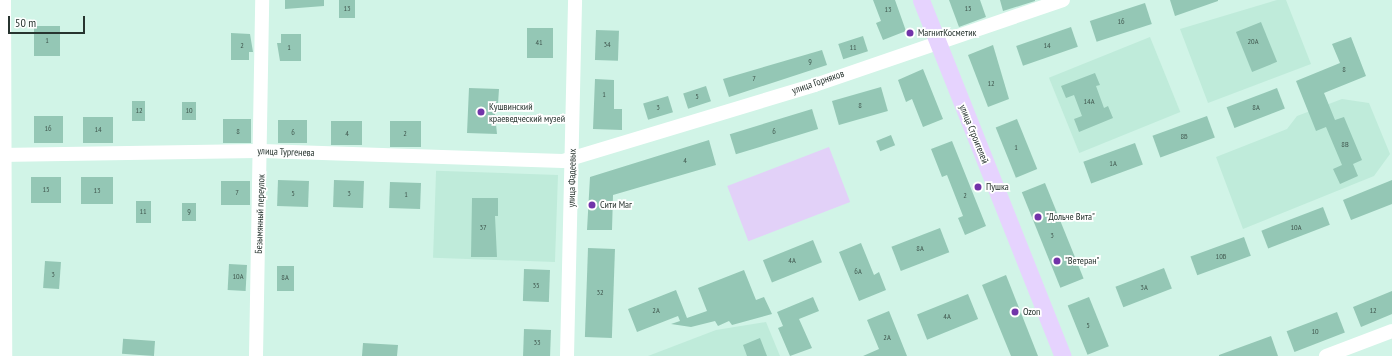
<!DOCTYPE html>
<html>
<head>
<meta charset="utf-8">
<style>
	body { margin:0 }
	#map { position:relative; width:1392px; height:356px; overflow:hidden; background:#d1f4e7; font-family:"PT Sans Narrow",sans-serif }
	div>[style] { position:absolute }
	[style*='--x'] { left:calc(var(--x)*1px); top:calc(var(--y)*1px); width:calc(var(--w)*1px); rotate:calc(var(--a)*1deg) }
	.built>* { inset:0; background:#bfebda; transform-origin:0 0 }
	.green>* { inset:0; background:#e2d1f8; transform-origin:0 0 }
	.building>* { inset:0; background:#94c7b5; transform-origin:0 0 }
	.minor>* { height:14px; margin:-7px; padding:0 7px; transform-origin:7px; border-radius:7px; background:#fff }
	.major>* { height:17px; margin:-8.5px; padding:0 8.5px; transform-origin:8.5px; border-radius:8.5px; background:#e6d3fe }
	.dots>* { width:11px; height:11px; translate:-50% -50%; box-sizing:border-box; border:2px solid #fff; border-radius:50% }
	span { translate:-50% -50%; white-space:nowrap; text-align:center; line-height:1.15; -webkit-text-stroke:3.5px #fff; paint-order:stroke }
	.number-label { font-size:8px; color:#425950 }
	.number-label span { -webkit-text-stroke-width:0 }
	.poi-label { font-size:10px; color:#27342f }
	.left { translate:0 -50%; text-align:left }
	.street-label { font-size:10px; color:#27342f }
	.scale { position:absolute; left:8px; top:16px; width:77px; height:18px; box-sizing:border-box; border:2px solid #27342f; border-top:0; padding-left:5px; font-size:12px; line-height:14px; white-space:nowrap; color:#27342f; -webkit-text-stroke:3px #fff; paint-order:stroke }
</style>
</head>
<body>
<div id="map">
	<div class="built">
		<div style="clip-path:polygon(1277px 0,1286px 0,1311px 64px,1208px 103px,1180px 29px)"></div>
		<div style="left:1150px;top:37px;width:81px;height:109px;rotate:68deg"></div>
		<div style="clip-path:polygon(1342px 99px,1369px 103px,1390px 154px,1374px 176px,1243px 229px,1216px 157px,1287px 129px,1297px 116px)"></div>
		<div style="left:558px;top:175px;width:87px;height:122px;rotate:92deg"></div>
		<div style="clip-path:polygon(766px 322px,780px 356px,648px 356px,716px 330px)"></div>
	</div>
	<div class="green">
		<div style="left:829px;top:147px;width:59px;height:109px;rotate:69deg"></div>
	</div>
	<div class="building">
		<div style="clip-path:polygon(285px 0,324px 0,324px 6px,285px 9px)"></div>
		<div style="left:339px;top:0;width:16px;height:18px"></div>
		<div style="clip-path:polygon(873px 0,895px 0,906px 31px,883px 40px,876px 23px,881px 21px)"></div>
		<div style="clip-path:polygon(949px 0,980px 0,986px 17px,959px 27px)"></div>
		<div style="clip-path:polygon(1000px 0,1035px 0,1035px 1px,1003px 11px)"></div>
		<div style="clip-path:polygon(1170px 0,1218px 0,1218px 1px,1175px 16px)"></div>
		<div style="left:1145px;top:3px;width:22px;height:58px;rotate:72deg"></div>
		<div style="left:1261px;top:22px;width:43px;height:27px;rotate:68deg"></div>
		<div style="left:34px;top:26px;width:26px;height:30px"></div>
		<div style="left:1071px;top:27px;width:21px;height:58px;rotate:71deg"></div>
		<div style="left:527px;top:28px;width:26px;height:30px"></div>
		<div style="left:596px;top:30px;width:23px;height:30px;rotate:2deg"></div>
		<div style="clip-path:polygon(231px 33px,250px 34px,253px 52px,249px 52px,249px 60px,231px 60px)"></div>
		<div style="clip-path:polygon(281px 34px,301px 34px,301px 61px,280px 61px,277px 43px,281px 43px)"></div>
		<div style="left:863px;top:36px;width:16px;height:26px;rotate:72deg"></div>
		<div style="clip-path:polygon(1351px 37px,1366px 76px,1324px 93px,1335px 120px,1344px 117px,1362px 160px,1353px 164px,1358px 176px,1340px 184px,1333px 169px,1342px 165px,1326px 127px,1316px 131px,1296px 81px,1340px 63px,1332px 44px)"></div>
		<div style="clip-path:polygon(993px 45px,1009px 99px,988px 107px,968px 55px)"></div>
		<div style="clip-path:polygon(822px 50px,827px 65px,729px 97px,723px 79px)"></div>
		<div style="clip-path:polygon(923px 69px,943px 119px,923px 127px,912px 99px,906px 102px,898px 80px)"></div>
		<div style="clip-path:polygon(1095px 73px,1100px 85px,1096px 86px,1104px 108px,1108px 106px,1113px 118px,1079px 132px,1074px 119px,1082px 116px,1074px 95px,1066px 98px,1061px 86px)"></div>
		<div style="clip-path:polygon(595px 79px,614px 80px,614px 109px,622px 109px,622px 130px,593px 129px)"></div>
		<div style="left:706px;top:86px;width:16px;height:24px;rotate:72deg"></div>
		<div style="left:881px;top:87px;width:25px;height:51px;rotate:74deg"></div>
		<div style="clip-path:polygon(469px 88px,499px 89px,498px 104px,494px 104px,497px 134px,467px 133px)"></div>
		<div style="left:1277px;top:88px;width:22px;height:54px;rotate:69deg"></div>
		<div style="left:668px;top:96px;width:17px;height:26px;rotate:73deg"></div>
		<div style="left:132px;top:101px;width:13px;height:20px"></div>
		<div style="left:182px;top:102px;width:14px;height:18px"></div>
		<div style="left:812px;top:109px;width:21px;height:86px;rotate:73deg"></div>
		<div style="left:34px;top:116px;width:29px;height:27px"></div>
		<div style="left:1207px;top:116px;width:23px;height:58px;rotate:70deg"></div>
		<div style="left:83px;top:117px;width:30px;height:26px"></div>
		<div style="left:223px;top:119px;width:28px;height:24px"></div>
		<div style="left:1017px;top:119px;width:54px;height:23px;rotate:68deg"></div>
		<div style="left:278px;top:120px;width:29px;height:23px"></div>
		<div style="left:331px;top:121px;width:31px;height:24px"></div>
		<div style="left:390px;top:121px;width:31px;height:26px"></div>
		<div style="left:891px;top:135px;width:11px;height:16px;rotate:68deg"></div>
		<div style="clip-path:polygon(709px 140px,716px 165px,613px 195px,612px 230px,587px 230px,590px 177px)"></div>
		<div style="clip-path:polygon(952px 141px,986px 226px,965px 235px,958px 218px,963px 216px,947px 175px,942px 177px,931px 149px)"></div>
		<div style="left:1135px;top:143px;width:23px;height:55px;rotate:70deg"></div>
		<div style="left:31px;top:177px;width:30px;height:26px"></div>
		<div style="left:113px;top:177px;width:27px;height:32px;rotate:90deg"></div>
		<div style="left:278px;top:180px;width:31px;height:26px;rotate:2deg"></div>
		<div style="left:334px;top:180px;width:30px;height:27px;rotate:2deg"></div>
		<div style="clip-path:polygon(1392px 180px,1392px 204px,1351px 220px,1343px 200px)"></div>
		<div style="left:221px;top:181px;width:29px;height:24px"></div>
		<div style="left:390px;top:182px;width:31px;height:26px;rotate:2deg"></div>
		<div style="left:1045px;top:183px;width:103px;height:25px;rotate:68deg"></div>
		<div style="clip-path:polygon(472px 198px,498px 198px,498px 216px,495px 216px,497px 257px,471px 257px)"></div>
		<div style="left:136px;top:201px;width:15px;height:22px"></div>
		<div style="left:182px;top:203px;width:14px;height:18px"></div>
		<div style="left:1323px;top:207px;width:19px;height:66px;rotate:69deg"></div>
		<div style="left:940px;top:228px;width:26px;height:52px;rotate:69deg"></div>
		<div style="left:1244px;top:237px;width:20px;height:57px;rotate:70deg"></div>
		<div style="left:813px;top:240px;width:24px;height:54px;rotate:68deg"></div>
		<div style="clip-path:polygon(861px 243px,874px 275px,879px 272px,886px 290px,859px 301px,839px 252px)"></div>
		<div style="left:588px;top:248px;width:27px;height:89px;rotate:2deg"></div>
		<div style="left:45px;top:261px;width:16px;height:27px;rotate:4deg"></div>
		<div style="left:229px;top:264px;width:18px;height:26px;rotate:3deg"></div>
		<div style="left:277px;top:266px;width:17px;height:25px"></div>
		<div style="left:1164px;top:268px;width:22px;height:52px;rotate:69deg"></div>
		<div style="left:524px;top:269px;width:26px;height:32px;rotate:2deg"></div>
		<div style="clip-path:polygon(744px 270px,756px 300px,764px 297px,772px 314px,732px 325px,729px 321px,718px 326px,715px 321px,691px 327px,671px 324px,680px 321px,678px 316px,637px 332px,628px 309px,676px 290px,687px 318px,707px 311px,698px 288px)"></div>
		<div style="clip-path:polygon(1006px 275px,1038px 356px,1011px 356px,982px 285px)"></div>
		<div style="clip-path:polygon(1392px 291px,1392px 314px,1361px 327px,1353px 307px)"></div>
		<div style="left:968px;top:294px;width:27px;height:55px;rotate:68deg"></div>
		<div style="clip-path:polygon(813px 297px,819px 311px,799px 319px,812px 348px,790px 356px,778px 328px,783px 326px,777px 312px)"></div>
		<div style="left:1089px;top:297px;width:53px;height:23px;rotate:68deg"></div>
		<div style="clip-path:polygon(889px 311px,907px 356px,863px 356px,879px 349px,867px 320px)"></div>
		<div style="left:1337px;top:312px;width:22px;height:54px;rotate:69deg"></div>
		<div style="left:524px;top:329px;width:27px;height:27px;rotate:2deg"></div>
		<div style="clip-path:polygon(1271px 336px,1278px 356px,1219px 356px,1219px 355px)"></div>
		<div style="clip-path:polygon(760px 338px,767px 356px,747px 356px,743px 345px)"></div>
		<div style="left:155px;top:341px;width:15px;height:32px;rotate:94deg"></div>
		<div style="clip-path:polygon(363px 343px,398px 345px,397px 356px,362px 356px)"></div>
	</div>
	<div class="minor">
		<div style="--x:4;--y:0;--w:356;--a:89.8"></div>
		<div style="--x:0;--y:155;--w:262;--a:-0.9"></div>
		<div style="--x:262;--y:151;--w:301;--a:1.9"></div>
		<div style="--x:563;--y:161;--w:263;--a:-16.8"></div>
		<div style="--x:815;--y:85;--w:262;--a:-18.9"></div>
		<div style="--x:256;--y:356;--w:356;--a:-89"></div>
		<div style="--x:567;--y:356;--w:356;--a:-88.7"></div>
		<div style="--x:1326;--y:356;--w:71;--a:-20.7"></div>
	</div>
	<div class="major">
		<div style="--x:921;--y:0;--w:383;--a:68.3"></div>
	</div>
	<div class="dots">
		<div style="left:910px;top:33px;background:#7234a9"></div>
		<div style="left:481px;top:112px;background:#7234a9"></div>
		<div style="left:978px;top:187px;background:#7234a9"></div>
		<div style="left:592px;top:205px;background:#7234a9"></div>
		<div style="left:1038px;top:217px;background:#7234a9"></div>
		<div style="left:1057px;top:261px;background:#7234a9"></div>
		<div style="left:1015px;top:312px;background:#7234a9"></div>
	</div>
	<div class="number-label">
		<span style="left:347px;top:9px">13</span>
		<span style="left:968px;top:9px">15</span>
		<span style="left:888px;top:10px">13</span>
		<span style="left:1121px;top:22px">16</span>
		<span style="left:47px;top:41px">1</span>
		<span style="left:1253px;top:42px">20А</span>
		<span style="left:539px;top:43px">41</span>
		<span style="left:607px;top:45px">34</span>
		<span style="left:242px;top:46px">2</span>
		<span style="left:1047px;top:46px">14</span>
		<span style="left:289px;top:48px">1</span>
		<span style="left:853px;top:48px">11</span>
		<span style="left:810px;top:62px">9</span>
		<span style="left:1344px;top:70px">8</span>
		<span style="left:754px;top:79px">7</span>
		<span style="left:991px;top:84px">12</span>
		<span style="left:604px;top:95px">1</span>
		<span style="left:697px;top:97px">5</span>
		<span style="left:1089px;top:102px">14А</span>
		<span style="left:860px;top:106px">8</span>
		<span style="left:658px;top:108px">3</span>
		<span style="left:1256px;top:108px">8А</span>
		<span style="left:139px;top:111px">12</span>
		<span style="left:189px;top:111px">10</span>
		<span style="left:48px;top:129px">16</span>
		<span style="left:98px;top:130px">14</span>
		<span style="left:238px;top:132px">8</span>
		<span style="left:774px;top:132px">6</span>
		<span style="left:293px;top:133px">6</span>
		<span style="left:347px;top:134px">4</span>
		<span style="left:405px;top:134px">2</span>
		<span style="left:1184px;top:137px">8Б</span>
		<span style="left:1345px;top:145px">8В</span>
		<span style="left:1016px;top:148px">1</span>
		<span style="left:685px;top:161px">4</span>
		<span style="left:1113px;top:164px">1А</span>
		<span style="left:46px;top:190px">15</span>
		<span style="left:97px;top:191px">13</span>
		<span style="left:237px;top:193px">7</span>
		<span style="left:293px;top:194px">5</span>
		<span style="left:349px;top:194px">3</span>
		<span style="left:406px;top:195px">1</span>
		<span style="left:965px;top:196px">2</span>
		<span style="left:143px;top:212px">11</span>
		<span style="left:189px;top:212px">9</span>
		<span style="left:483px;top:228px">37</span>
		<span style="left:1296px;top:228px">10А</span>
		<span style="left:1052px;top:236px">3</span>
		<span style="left:920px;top:249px">8А</span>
		<span style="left:1221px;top:257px">10Б</span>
		<span style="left:792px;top:261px">4А</span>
		<span style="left:858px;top:272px">6А</span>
		<span style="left:53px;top:275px">3</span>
		<span style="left:238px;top:277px">10А</span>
		<span style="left:285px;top:278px">8А</span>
		<span style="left:536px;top:286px">35</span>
		<span style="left:1144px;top:288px">3А</span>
		<span style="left:600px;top:293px">32</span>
		<span style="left:656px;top:311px">2А</span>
		<span style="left:1373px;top:311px">12</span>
		<span style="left:947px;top:317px">4А</span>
		<span style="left:1088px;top:326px">5</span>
		<span style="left:1315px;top:332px">10</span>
		<span style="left:887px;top:338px">2А</span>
		<span style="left:537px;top:343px">33</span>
	</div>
	<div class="poi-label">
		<span class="left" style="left:918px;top:33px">МагнитКосметик</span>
		<span class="left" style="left:489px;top:112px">Кушвинский<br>краеведческий музей</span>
		<span class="left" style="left:986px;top:187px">Пушка</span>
		<span class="left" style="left:600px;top:205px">Сити Маг</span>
		<span class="left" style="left:1046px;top:217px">"Дольче Вита"</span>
		<span class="left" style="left:1065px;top:261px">"Ветеран"</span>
		<span class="left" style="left:1023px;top:312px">Ozon</span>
	</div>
	<div class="street-label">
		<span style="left:818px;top:82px;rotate:-19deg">улица Горняков</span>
		<span style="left:974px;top:134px;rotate:68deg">улица Строителей</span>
		<span style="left:286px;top:152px;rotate:2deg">улица Тургенева</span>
		<span style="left:572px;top:178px;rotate:-89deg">улица Фадеевых</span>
		<span style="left:260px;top:214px;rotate:-88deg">Безымянный переулок</span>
	</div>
	<div class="scale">50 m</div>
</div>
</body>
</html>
